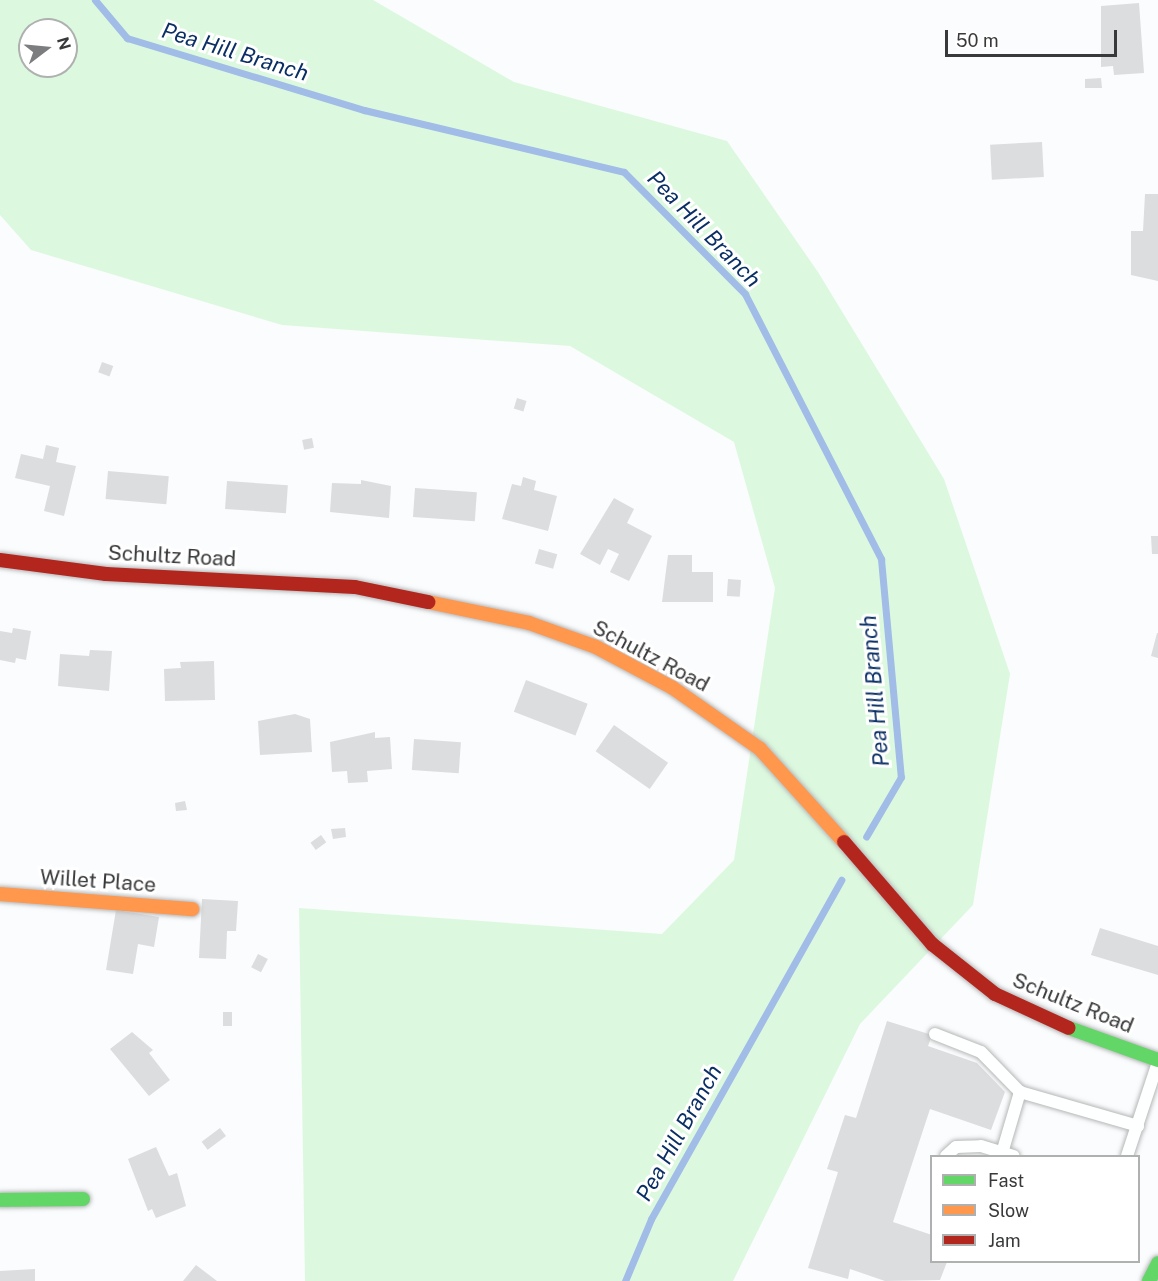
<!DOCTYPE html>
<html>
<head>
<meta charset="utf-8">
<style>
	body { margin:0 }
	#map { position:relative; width:1158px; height:1281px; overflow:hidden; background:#fbfcfd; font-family:"Public Sans",sans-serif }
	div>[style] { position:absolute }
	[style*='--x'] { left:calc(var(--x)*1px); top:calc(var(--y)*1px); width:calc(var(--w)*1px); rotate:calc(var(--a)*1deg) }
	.green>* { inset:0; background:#dcf9df }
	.stream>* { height:7px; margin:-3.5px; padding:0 3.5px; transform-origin:3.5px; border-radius:3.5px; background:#a0bce7 }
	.building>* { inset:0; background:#dcddde; transform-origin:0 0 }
	.roads { filter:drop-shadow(0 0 2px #b6b7b8) drop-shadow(0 0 2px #b6b7b8) }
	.lane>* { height:12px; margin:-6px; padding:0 6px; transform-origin:6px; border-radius:6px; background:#feffff }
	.fast>* { height:14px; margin:-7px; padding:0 7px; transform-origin:7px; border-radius:7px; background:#63d668 }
	.slow>* { height:14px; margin:-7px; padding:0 7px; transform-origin:7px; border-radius:7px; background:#ff974d }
	.jam>* { height:14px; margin:-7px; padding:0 7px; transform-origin:7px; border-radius:7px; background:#b3261e }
	span { translate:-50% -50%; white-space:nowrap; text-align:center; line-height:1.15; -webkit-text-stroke:6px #fff; paint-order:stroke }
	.street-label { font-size:21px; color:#38393a }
	.water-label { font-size:22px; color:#0a2f65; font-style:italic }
	.legend { position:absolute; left:930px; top:1155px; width:210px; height:108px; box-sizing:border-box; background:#fff; border:2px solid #afb0b0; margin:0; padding:8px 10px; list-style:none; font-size:18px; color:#38393a }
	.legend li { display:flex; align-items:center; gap:12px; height:30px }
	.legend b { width:30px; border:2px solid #afb0b0 }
	.north { position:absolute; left:18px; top:18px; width:60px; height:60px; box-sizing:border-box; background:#fff; border:2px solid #afb0b0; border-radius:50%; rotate:74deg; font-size:16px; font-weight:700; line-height:24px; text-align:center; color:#38393a }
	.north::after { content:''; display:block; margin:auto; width:21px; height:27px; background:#7c7d7e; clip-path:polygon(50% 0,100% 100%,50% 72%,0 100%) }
	.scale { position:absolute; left:945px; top:30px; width:172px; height:27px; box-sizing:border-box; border:3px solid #38393a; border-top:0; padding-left:8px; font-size:18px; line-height:21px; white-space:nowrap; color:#38393a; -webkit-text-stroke:4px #fff; paint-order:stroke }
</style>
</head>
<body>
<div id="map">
	<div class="green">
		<div style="clip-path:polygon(evenodd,0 0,373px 0,514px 82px,727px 141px,818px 272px,944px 479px,1010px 674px,973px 905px,860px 1024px,733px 1281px,305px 1281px,299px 908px,662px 934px,734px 860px,775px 588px,734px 442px,570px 346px,282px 325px,31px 250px,0 215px,0 0,30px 30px,66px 30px,66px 66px,30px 66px,30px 30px)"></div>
	</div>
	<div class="stream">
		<div style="--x:95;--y:0;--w:50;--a:49.9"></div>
		<div style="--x:127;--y:38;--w:248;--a:16.9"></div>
		<div style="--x:364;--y:110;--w:267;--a:13.4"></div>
		<div style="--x:624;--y:172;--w:172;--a:45.2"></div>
		<div style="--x:745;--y:294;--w:298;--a:62.8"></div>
		<div style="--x:881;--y:559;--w:219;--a:84.8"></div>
		<div style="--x:901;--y:777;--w:69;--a:120.3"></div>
		<div style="--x:625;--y:1281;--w:67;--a:-67.2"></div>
		<div style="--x:651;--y:1219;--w:389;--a:-60.7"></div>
	</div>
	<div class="building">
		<div style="clip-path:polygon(1139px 3px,1144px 73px,1114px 75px,1113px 66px,1101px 67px,1101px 6px)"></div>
		<div style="clip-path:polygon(1101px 78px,1102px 88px,1085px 88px,1085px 79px)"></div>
		<div style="left:1042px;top:142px;width:35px;height:52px;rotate:87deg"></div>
		<div style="clip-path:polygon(1145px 194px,1158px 194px,1158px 281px,1131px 275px,1131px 231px,1143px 231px)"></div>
		<div style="left:102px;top:362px;width:12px;height:11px;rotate:20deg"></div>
		<div style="left:517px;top:398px;width:10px;height:11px;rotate:17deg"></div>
		<div style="left:312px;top:438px;width:10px;height:10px;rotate:79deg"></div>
		<div style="clip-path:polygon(46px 445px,59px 448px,56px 462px,76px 466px,64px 516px,44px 511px,50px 486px,15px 478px,21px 454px,43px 459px)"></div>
		<div style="left:108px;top:471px;width:61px;height:28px;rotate:5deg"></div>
		<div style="clip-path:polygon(523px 477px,536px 481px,534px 490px,557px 496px,548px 531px,502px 519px,512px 484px,521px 486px)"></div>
		<div style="clip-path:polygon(361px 480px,391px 486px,389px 518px,330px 512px,332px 483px,361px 484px)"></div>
		<div style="left:227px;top:481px;width:61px;height:28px;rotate:4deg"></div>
		<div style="left:415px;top:488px;width:62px;height:29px;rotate:4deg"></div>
		<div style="clip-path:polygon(614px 498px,634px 509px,627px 523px,652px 536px,629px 581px,610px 572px,619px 554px,608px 549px,600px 565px,580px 554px)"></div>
		<div style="clip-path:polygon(1151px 536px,1158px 536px,1158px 554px,1152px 554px)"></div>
		<div style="left:539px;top:549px;width:19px;height:15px;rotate:16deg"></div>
		<div style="clip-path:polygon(668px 555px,692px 555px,692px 572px,713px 572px,713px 602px,662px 602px)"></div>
		<div style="left:728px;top:579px;width:13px;height:17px;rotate:4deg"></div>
		<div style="clip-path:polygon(13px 628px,31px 631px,26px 660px,16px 658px,15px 663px,0 660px,0 631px,12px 633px)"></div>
		<div style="clip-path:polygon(1157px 633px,1158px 633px,1158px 658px,1151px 656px)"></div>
		<div style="clip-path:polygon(90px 650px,112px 651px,109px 691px,58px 686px,60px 654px,89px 656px)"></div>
		<div style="clip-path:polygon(214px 661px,215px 700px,165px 701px,164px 669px,181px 668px,180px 662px)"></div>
		<div style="left:526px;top:680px;width:66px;height:34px;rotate:21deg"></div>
		<div style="clip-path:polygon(295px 714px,310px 719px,312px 752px,260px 755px,258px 721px)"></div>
		<div style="left:614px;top:725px;width:66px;height:32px;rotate:35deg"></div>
		<div style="clip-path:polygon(375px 732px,375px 738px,390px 737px,392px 769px,367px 771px,368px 782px,348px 783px,347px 771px,332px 772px,330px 742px)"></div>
		<div style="left:414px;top:739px;width:47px;height:31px;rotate:4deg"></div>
		<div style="clip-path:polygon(185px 801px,187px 810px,176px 811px,175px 803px)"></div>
		<div style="clip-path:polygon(345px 828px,346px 837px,333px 839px,331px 829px)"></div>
		<div style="left:321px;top:835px;width:9px;height:13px;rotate:54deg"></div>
		<div style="clip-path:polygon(202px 899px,238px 901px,236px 931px,227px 931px,226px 959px,199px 958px)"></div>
		<div style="clip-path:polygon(116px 910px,159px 917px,154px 947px,138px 944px,133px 974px,106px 970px)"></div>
		<div style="clip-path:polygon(1100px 928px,1158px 946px,1158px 975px,1091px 955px)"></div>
		<div style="left:258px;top:954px;width:11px;height:15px;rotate:27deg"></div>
		<div style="left:223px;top:1012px;width:9px;height:14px"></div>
		<div style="clip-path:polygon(887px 1021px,932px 1035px,928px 1046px,977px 1063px,1005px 1092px,991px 1130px,930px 1109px,893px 1222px,932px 1235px,932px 1262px,947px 1262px,940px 1280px,885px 1281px,850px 1269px,848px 1279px,808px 1268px,838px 1172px,827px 1169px,845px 1115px,856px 1118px)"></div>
		<div style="clip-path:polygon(132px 1032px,153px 1050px,149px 1053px,170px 1080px,149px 1096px,110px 1049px)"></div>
		<div style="left:220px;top:1128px;width:10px;height:23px;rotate:53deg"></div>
		<div style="clip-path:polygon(156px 1147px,169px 1176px,177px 1173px,186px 1206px,156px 1218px,152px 1209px,148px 1211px,128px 1159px)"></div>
		<div style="clip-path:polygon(196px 1265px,217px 1281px,183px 1281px)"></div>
		<div style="clip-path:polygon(35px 1269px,35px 1281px,0 1281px,0 1271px)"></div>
	</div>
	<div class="roads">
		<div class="lane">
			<div style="--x:935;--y:1034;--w:49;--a:21.4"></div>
			<div style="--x:981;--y:1052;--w:56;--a:45.7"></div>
			<div style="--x:1002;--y:1153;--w:64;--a:-73.6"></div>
			<div style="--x:1020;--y:1092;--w:123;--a:16.1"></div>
			<div style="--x:946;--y:1156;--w:13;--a:-42"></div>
			<div style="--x:956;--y:1147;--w:25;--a:-2"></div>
			<div style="--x:981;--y:1146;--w:34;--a:17"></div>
			<div style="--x:1127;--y:1156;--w:99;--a:-71.7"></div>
		</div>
		<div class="fast">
			<div style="--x:1069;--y:1028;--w:95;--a:19.8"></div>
			<div style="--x:0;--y:1200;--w:83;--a:-0.7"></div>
			<div style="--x:1149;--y:1281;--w:20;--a:-63"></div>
		</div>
		<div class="slow">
			<div style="--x:428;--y:602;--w:103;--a:11.7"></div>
			<div style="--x:529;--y:623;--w:71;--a:19.7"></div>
			<div style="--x:596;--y:647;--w:87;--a:28"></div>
			<div style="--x:673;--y:688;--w:106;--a:35"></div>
			<div style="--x:760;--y:749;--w:125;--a:47.9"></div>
			<div style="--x:0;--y:894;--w:193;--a:4.5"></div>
		</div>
		<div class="jam">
			<div style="--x:0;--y:560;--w:107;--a:7.5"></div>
			<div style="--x:106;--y:574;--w:249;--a:3"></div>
			<div style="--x:355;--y:587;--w:75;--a:11.6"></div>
			<div style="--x:844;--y:842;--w:135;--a:49.2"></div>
			<div style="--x:932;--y:944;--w:80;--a:38.4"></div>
			<div style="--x:995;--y:994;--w:81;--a:24.7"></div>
		</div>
	</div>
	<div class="street-label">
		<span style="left:172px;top:556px;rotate:3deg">Schultz Road</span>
		<span style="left:651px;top:656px;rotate:28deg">Schultz Road</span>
		<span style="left:98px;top:881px;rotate:4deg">Willet Place</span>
		<span style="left:1073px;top:1003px;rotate:22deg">Schultz Road</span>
	</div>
	<div class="water-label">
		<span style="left:235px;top:52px;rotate:17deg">Pea Hill Branch</span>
		<span style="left:704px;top:229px;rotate:46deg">Pea Hill Branch</span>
		<span style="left:875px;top:691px;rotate:-95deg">Pea Hill Branch</span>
		<span style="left:679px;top:1133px;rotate:-61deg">Pea Hill Branch</span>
	</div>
	<ul class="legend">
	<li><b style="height:8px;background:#63d668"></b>Fast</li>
	<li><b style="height:8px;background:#ff974d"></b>Slow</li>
	<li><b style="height:8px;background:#b3261e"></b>Jam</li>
	</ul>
	<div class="north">N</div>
	<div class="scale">50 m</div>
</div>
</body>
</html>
